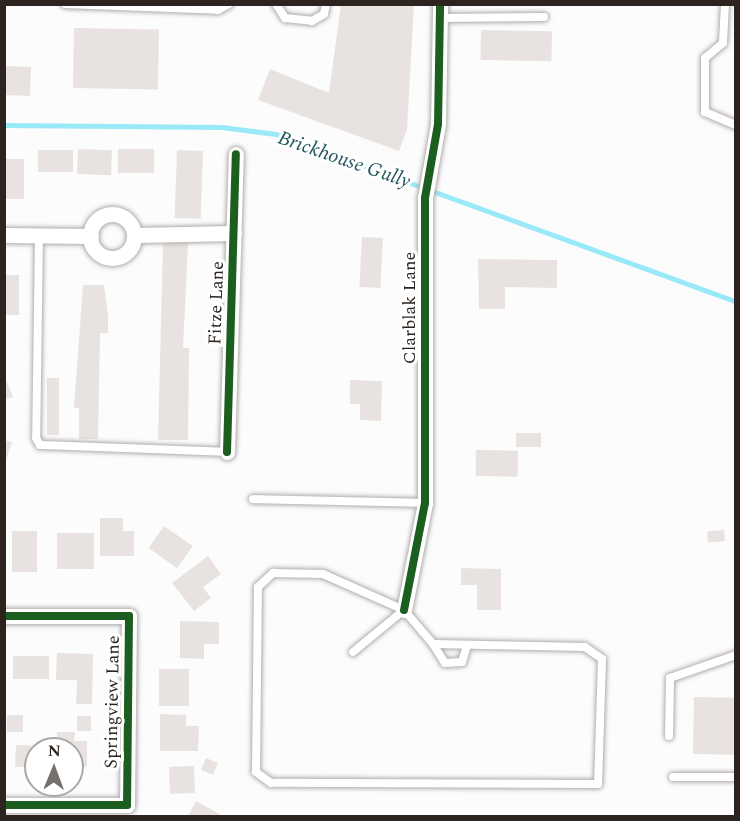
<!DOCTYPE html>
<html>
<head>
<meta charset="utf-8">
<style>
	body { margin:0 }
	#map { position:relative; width:740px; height:821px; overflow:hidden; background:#fcfcfc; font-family:Spectral,serif }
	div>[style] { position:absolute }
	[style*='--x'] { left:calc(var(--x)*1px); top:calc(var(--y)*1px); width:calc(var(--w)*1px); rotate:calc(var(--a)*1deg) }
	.stream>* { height:4.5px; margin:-2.25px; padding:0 2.25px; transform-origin:2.25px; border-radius:2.25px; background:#99e9f8 }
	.building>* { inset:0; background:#e8e3e0; transform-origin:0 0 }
	.roads { filter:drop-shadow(0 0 2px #b2adac) drop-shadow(0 0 2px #b2adac) }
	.lane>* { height:8px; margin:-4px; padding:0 4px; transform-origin:4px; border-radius:4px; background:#fff }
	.street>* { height:15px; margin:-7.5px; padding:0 7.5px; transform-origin:7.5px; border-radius:7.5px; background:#fff }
	.street>.ring { margin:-7.5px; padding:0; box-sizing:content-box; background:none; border:15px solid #fff; border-radius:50% }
	.cycleway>* { height:8px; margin:-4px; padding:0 4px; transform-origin:4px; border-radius:4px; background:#1b5e20 }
	span { translate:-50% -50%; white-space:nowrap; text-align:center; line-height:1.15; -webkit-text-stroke:6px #fff; paint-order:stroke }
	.street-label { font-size:18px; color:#2d241f }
	.water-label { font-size:20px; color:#23555e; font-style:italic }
	.frame { position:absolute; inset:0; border:6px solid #2d241f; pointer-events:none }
	.north { position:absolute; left:24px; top:737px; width:60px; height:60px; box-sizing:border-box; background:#fff; border:2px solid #aba7a5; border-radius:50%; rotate:1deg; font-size:16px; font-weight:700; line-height:24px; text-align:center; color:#2d241f }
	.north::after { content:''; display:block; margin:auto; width:21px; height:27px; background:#75706c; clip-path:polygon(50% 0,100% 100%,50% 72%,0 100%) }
</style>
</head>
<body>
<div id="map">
	<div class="stream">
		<div style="--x:4;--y:125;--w:218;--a:0.5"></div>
		<div style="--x:222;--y:127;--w:54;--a:7.4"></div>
		<div style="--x:276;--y:134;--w:489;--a:20"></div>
	</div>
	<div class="building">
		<div style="clip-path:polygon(341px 4px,414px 4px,407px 129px,399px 151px,258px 100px,270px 69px,329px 93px)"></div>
		<div style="left:74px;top:28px;width:85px;height:60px;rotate:1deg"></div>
		<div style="left:481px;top:30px;width:71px;height:30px;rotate:1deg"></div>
		<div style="left:4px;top:66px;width:27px;height:29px;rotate:2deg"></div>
		<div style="left:78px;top:149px;width:34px;height:25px;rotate:2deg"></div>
		<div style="left:118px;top:149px;width:36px;height:24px"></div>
		<div style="left:38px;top:150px;width:35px;height:22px"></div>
		<div style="left:177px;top:150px;width:26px;height:68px;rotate:2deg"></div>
		<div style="left:5px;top:159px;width:19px;height:40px"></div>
		<div style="left:362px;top:237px;width:21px;height:50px;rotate:3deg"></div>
		<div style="clip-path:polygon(163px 243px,188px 243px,183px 348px,189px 348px,188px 440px,158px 440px)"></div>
		<div style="clip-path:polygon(478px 259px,557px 260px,557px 288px,505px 287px,505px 309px,479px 309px)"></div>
		<div style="left:5px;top:275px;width:14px;height:40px"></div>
		<div style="clip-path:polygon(83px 285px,104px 285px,108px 316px,108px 333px,100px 333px,98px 439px,79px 439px,79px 408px,74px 408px)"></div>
		<div style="clip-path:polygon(4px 375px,13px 397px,4px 400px)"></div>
		<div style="left:47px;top:378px;width:12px;height:57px"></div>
		<div style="clip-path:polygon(350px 380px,382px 381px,381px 421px,360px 420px,360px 404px,350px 404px)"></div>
		<div style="left:516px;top:433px;width:25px;height:14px"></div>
		<div style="clip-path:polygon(4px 440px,12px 442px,5px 464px,4px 464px)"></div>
		<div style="left:476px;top:450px;width:42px;height:26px;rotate:1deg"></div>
		<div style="clip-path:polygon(100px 518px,123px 518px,123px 531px,134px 531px,134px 556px,100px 556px)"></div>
		<div style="left:164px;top:526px;width:35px;height:27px;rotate:35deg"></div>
		<div style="left:724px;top:530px;width:11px;height:17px;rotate:85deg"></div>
		<div style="left:12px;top:531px;width:25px;height:41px"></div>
		<div style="left:57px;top:533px;width:37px;height:36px"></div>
		<div style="clip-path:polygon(208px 556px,221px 574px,203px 587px,211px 598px,194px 611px,172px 583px)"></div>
		<div style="clip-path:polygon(461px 568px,501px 569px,501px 610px,477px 610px,477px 585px,461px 585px)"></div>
		<div style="clip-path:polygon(180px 621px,219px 622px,219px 644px,204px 644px,204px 659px,180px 658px)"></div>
		<div style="clip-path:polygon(57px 653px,93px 654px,92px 704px,76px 704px,77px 680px,56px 680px)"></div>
		<div style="left:13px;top:656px;width:36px;height:23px"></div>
		<div style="left:159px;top:669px;width:30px;height:37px"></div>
		<div style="left:694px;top:697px;width:42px;height:57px;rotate:1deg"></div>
		<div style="clip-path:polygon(160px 714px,186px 715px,186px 726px,199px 726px,198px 751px,160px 751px)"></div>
		<div style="left:7px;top:715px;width:16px;height:17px"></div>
		<div style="left:77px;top:716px;width:14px;height:15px"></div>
		<div style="clip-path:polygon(57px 732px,75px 732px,74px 741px,87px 741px,87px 767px,72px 766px,72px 749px,56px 749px)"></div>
		<div style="clip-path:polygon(16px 745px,48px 746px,48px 749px,36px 749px,36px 767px,15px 767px)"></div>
		<div style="left:206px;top:758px;width:13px;height:13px;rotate:23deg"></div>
		<div style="left:194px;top:766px;width:27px;height:25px;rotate:88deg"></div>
		<div style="clip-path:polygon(196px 801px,220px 814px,219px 816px,188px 816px)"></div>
	</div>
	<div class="roads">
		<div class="lane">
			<div style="--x:65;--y:4;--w:153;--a:2.2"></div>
			<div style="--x:218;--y:10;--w:13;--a:-29"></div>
			<div style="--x:276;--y:4;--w:17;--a:57"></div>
			<div style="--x:285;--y:18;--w:27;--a:6"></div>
			<div style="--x:312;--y:21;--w:14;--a:-30"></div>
			<div style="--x:324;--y:14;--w:10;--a:-79"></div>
			<div style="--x:725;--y:4;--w:39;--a:93"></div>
			<div style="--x:723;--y:43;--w:23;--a:140"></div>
			<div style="--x:705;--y:58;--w:54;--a:90"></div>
			<div style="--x:705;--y:112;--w:34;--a:23"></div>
			<div style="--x:441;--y:18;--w:103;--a:-0.6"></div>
			<div style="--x:39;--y:235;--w:203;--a:90.8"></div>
			<div style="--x:36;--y:438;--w:8;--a:60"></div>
			<div style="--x:40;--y:445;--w:187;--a:2.1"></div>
			<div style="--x:253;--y:499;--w:172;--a:1.3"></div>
			<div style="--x:273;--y:573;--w:50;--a:1.1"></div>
			<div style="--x:323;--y:574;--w:89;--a:24"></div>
			<div style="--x:404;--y:610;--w:45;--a:49.5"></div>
			<div style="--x:433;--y:644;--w:152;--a:1.1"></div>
			<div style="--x:585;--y:647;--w:21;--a:35"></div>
			<div style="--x:602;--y:659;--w:125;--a:91.8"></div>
			<div style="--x:598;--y:784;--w:327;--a:-179.8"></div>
			<div style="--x:271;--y:783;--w:19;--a:-144"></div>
			<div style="--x:256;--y:772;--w:185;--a:-89.4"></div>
			<div style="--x:258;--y:587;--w:21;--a:-43"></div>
			<div style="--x:433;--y:644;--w:22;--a:58"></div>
			<div style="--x:445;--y:663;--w:17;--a:-3"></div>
			<div style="--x:462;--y:662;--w:17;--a:-73"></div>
			<div style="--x:353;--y:652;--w:66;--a:-39.5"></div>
			<div style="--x:669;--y:736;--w:58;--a:-89"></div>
			<div style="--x:670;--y:678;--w:70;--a:-19.2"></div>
			<div style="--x:673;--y:777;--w:63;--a:0"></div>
		</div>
		<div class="street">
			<div class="ring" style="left:90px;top:214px;width:29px;height:29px"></div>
			<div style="--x:4;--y:235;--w:87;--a:0.7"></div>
			<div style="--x:134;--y:235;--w:100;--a:-1.1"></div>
			<div style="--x:227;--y:452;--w:298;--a:-88.3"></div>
			<div style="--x:404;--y:610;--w:109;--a:-78.9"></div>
			<div style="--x:425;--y:503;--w:305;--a:-90"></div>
			<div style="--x:425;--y:198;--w:75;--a:-80"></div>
			<div style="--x:438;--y:124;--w:120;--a:-89"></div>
			<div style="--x:4;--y:616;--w:125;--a:0"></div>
			<div style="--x:129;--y:616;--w:189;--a:90.6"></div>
			<div style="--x:127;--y:805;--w:123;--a:180"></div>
		</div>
	</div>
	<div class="cycleway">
		<div style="--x:227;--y:452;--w:298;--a:-88.3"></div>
		<div style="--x:404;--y:610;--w:109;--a:-78.9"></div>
		<div style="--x:425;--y:503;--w:305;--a:-90"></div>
		<div style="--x:425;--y:198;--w:75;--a:-80"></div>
		<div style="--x:438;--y:124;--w:120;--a:-89"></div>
		<div style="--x:4;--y:616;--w:125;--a:0"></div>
		<div style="--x:129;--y:616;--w:189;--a:90.6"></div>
		<div style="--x:127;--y:805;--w:123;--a:180"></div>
	</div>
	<div class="street-label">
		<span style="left:217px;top:303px;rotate:-88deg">Fitze Lane</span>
		<span style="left:410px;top:308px;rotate:-90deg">Clarblak Lane</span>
		<span style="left:113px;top:702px;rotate:-89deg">Springview Lane</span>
	</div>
	<div class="water-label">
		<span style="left:344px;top:160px;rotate:19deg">Brickhouse Gully</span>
	</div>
	<div class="frame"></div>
	<div class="north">N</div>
</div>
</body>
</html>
